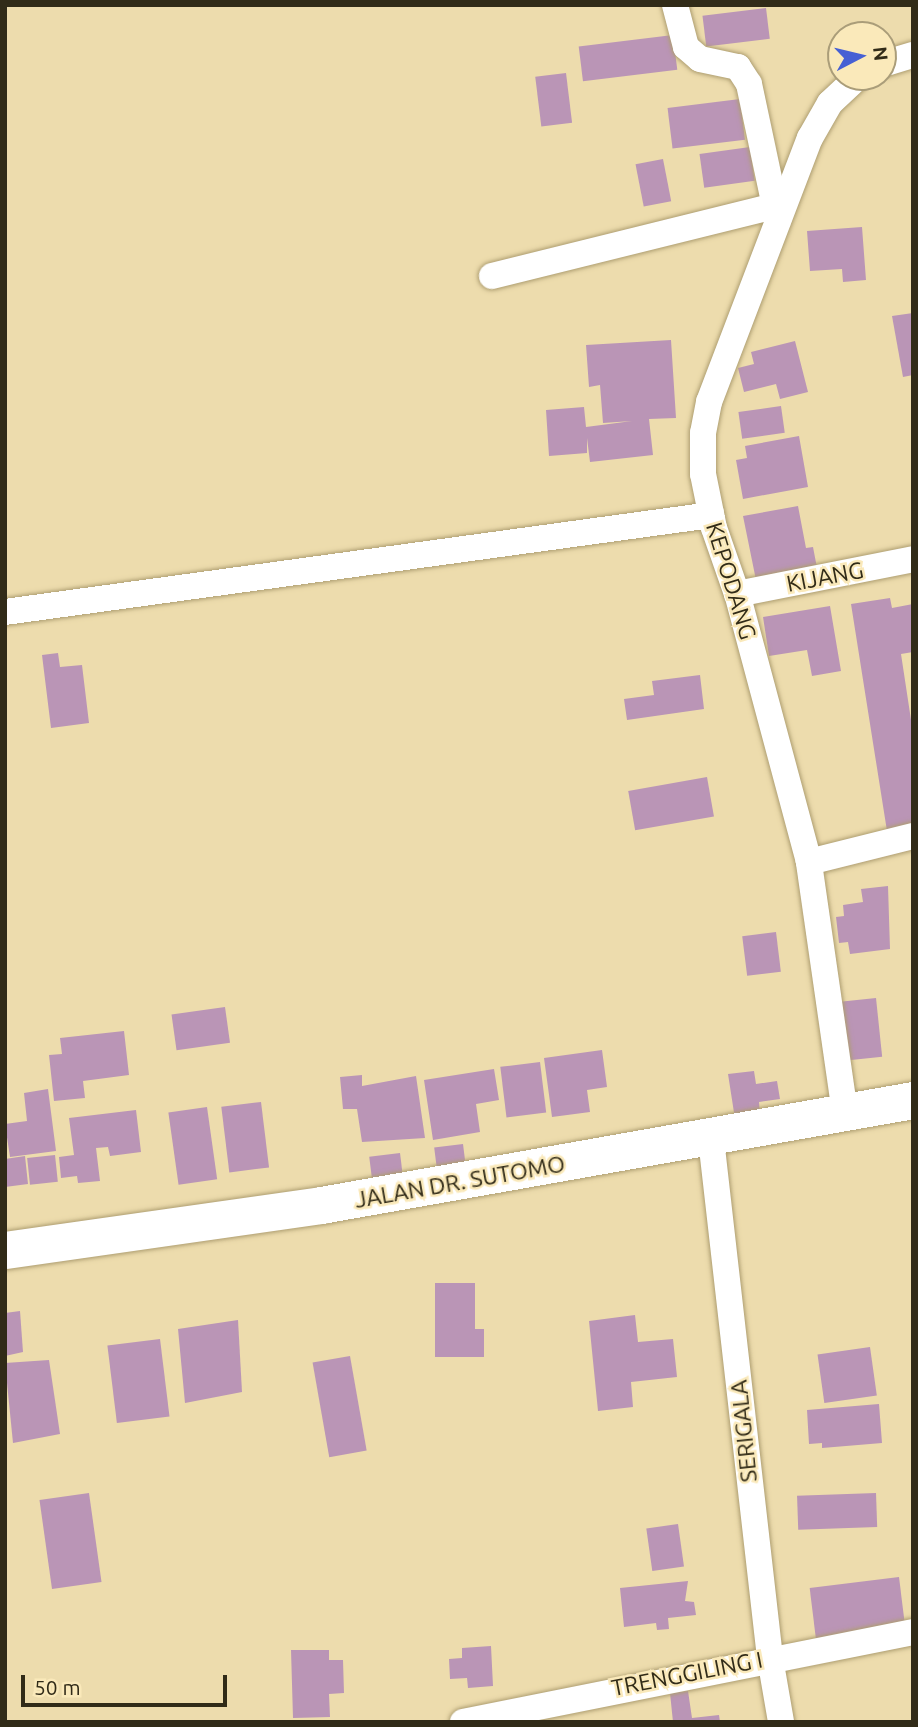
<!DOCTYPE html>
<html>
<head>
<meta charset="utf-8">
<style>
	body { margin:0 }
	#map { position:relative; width:918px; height:1727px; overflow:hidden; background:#eddcad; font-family:Ubuntu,sans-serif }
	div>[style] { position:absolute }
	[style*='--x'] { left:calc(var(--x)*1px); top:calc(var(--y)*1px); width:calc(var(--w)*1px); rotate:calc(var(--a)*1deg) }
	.building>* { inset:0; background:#ba95b6; transform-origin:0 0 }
	.roads { filter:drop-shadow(0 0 2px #ae9e71) drop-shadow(0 0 2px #ae9e71) }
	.street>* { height:26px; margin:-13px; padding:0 13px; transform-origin:13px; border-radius:13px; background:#fff }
	.secondary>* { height:37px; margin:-18.5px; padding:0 18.5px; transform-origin:18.5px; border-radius:18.5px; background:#fff }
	span { translate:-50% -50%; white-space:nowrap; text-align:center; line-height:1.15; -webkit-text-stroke:5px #fae9ba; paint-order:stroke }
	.street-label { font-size:23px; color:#312b18 }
	.frame { position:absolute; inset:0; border:7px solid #312b18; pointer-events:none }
	.north { position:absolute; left:827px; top:21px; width:70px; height:70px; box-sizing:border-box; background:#fae9ba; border:2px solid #aa9d79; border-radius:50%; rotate:83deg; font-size:19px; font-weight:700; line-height:28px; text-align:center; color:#312b18 }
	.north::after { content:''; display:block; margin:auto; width:24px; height:32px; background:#4660d4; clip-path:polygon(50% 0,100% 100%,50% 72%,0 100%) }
	.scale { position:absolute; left:21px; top:1675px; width:206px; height:32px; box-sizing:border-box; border:4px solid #312b18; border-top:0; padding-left:9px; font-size:21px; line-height:24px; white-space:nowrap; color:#312b18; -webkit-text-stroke:5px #fae9ba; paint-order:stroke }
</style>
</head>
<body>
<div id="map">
	<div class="building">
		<div style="left:766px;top:8px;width:31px;height:64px;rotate:83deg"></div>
		<div style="left:673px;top:35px;width:35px;height:95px;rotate:83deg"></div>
		<div style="left:566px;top:73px;width:50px;height:31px;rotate:83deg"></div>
		<div style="left:740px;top:99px;width:41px;height:73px;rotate:83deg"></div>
		<div style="left:750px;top:147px;width:34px;height:51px;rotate:82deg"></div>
		<div style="left:663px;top:159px;width:43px;height:28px;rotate:79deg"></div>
		<div style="clip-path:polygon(862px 227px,866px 280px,843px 282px,842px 269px,810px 271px,807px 231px)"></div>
		<div style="clip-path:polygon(913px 313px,913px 375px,903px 377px,892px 316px)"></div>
		<div style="clip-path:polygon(671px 340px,676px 418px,649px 419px,653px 455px,590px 462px,587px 438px,587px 453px,549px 456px,546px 410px,584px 407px,586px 427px,632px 421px,603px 423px,600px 385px,589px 387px,586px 345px)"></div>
		<div style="clip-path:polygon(795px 341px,808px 392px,780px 399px,776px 384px,744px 392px,738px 368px,754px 364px,751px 352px)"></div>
		<div style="left:781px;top:406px;width:27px;height:43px;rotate:82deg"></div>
		<div style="clip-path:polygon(799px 436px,808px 487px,743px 499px,736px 460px,747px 458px,745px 446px)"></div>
		<div style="clip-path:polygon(798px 506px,806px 548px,813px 547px,818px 573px,757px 585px,743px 516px)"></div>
		<div style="clip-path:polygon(890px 598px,892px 608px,913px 604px,913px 652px,901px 654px,913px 733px,913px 827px,887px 831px,851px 604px)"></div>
		<div style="clip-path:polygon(830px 606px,841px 671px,812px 676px,807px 650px,769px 656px,763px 617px)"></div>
		<div style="clip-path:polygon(58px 653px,60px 667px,82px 665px,89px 723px,51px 728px,42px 655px)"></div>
		<div style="clip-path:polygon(700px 675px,704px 709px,627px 720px,624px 699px,654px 695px,652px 681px)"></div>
		<div style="left:707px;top:777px;width:40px;height:80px;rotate:80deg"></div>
		<div style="clip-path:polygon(888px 886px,890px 949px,850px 954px,848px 942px,839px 943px,836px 917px,844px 916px,843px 905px,863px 902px,861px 889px)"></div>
		<div style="left:776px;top:932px;width:40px;height:34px;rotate:83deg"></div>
		<div style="left:876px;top:998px;width:59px;height:36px;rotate:84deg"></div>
		<div style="left:225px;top:1007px;width:36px;height:54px;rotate:82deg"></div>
		<div style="clip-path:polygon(124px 1031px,129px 1075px,83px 1081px,85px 1098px,54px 1101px,49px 1055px,62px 1054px,60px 1038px)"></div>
		<div style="clip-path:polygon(602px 1050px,607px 1087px,587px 1090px,590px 1112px,552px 1117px,544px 1058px)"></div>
		<div style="left:540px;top:1062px;width:51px;height:40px;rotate:83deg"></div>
		<div style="clip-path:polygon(494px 1069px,499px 1100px,476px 1104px,480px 1132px,433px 1140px,424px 1080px)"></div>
		<div style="clip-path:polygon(754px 1071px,756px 1084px,777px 1081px,780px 1099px,759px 1102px,760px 1115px,735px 1119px,728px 1074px)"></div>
		<div style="clip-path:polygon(362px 1075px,362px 1086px,416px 1076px,425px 1138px,362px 1142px,357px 1109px,343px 1109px,340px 1077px)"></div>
		<div style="clip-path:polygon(48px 1089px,56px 1151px,10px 1157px,5px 1124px,27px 1121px,24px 1093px)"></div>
		<div style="left:261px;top:1102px;width:66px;height:40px;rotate:83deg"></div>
		<div style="left:207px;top:1107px;width:73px;height:39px;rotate:82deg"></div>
		<div style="clip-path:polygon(136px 1110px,141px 1152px,110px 1156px,108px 1147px,96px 1148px,100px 1181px,78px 1183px,77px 1176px,61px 1178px,59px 1157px,74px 1155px,69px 1118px)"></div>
		<div style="left:463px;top:1144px;width:23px;height:29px;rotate:83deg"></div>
		<div style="left:400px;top:1153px;width:25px;height:31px;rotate:83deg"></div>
		<div style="left:55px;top:1155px;width:27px;height:28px;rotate:84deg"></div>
		<div style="clip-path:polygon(25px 1156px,28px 1184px,5px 1187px,5px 1159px)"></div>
		<div style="clip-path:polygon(435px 1283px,475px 1283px,475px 1329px,484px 1329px,484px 1357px,435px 1357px)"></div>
		<div style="clip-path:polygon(20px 1311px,23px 1352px,5px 1356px,5px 1313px)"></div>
		<div style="clip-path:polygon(635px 1315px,638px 1342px,673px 1339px,677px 1377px,631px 1382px,633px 1407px,598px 1411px,589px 1321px)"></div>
		<div style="clip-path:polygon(238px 1320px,242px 1392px,185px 1403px,178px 1329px)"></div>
		<div style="left:160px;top:1339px;width:78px;height:53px;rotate:83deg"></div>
		<div style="left:870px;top:1347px;width:49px;height:53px;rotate:82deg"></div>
		<div style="left:350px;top:1356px;width:96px;height:38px;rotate:80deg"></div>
		<div style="clip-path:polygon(49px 1360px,60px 1434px,13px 1443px,5px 1363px)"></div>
		<div style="clip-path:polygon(879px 1404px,882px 1443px,822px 1448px,822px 1443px,809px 1444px,807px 1410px)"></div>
		<div style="left:89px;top:1493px;width:90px;height:50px;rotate:82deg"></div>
		<div style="left:876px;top:1493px;width:34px;height:79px;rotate:88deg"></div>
		<div style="left:678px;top:1524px;width:43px;height:32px;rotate:82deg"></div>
		<div style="left:899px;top:1577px;width:52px;height:90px;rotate:83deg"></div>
		<div style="clip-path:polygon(688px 1581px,685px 1601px,694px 1602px,696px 1615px,668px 1618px,669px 1629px,657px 1630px,656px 1623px,624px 1627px,620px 1588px)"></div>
		<div style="clip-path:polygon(491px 1646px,493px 1686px,468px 1688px,467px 1678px,450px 1679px,449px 1659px,462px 1658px,462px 1648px)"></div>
		<div style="clip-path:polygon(291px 1650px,329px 1650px,329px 1660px,343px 1660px,344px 1693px,329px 1694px,330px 1717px,293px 1718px)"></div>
		<div style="clip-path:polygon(688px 1691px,692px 1718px,719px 1715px,720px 1722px,673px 1722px,670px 1693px)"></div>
	</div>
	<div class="roads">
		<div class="street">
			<div style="--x:675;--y:5;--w:43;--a:75.3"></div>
			<div style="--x:686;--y:47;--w:18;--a:41"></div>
			<div style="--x:700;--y:59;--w:39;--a:12"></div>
			<div style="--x:738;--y:67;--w:20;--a:57"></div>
			<div style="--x:749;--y:84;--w:139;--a:78"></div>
			<div style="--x:883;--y:64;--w:31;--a:-17"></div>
			<div style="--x:492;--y:276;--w:291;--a:-13.9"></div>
			<div style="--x:737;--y:594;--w:179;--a:-11.2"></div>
			<div style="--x:5;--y:612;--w:713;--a:-7.82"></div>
			<div style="--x:809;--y:862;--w:107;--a:-14"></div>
			<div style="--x:845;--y:1113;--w:254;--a:-98.2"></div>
			<div style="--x:809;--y:862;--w:278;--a:-105"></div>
			<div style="--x:737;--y:594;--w:70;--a:-109.2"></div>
			<div style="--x:714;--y:528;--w:55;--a:-101.5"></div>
			<div style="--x:703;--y:474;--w:41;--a:-90"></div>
			<div style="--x:703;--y:433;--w:32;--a:-79"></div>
			<div style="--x:709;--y:402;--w:283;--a:-69.1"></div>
			<div style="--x:810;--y:138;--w:40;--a:-60.3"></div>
			<div style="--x:830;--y:103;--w:38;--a:-43"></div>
			<div style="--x:711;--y:1139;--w:522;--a:83.51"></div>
			<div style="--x:770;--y:1658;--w:65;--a:80.2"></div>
			<div style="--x:463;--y:1722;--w:459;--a:-11.3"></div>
		</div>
		<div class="secondary">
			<div style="--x:5;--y:1250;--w:319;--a:-8.1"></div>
			<div style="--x:321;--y:1205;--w:601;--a:-10.06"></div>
		</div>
	</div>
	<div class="street-label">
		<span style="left:825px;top:577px;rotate:-11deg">KIJANG</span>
		<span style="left:731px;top:581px;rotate:73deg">KEPODANG</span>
		<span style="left:460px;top:1182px;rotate:-10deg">JALAN DR. SUTOMO</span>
		<span style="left:744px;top:1431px;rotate:-96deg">SERIGALA</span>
		<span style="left:687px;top:1674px;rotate:-11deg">TRENGGILING I</span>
	</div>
	<div class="frame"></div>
	<div class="north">N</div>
	<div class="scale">50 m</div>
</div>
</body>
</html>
